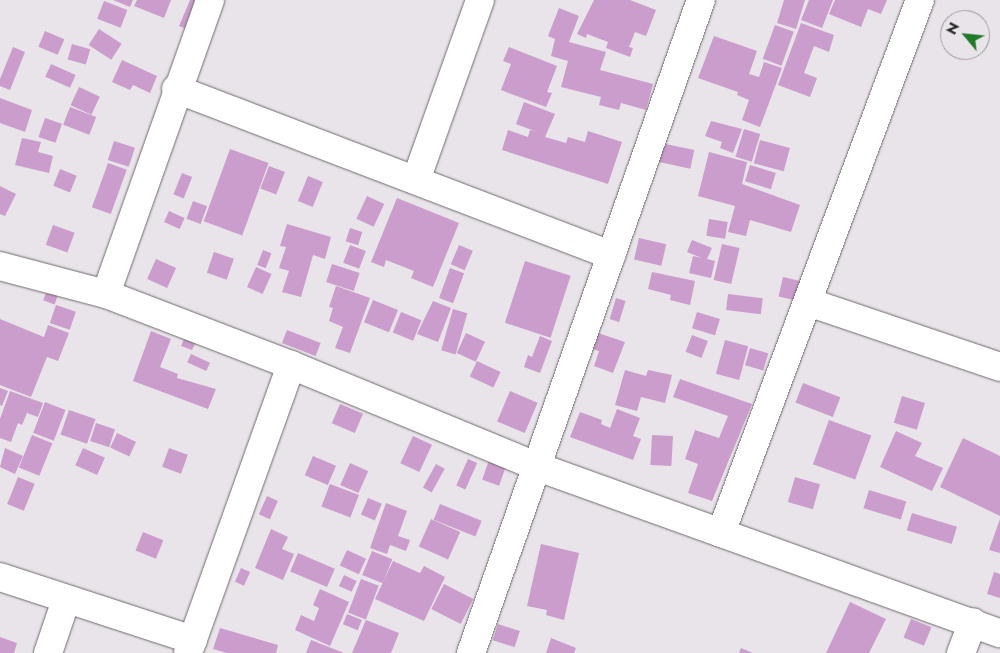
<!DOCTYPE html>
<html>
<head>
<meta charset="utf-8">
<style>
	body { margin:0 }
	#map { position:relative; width:1000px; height:653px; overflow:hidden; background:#e9e4e9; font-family:Jost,sans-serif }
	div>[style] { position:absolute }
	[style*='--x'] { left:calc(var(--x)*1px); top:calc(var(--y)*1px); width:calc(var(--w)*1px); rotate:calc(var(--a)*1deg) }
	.building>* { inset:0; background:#cb9dcc; transform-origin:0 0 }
	.roads { filter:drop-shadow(0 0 1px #6e6a6e) drop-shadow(0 0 1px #6e6a6e) }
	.street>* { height:28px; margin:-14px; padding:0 14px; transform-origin:14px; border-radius:14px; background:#fff }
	span { translate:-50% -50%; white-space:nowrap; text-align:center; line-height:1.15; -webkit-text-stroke:4.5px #e9e4e9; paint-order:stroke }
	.north { position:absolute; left:940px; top:10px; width:50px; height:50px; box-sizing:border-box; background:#e9e4e9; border:1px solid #9a969a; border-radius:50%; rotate:298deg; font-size:14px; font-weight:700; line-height:20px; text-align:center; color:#232123 }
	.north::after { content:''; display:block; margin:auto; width:18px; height:22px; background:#1f7a29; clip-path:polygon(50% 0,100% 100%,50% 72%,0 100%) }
</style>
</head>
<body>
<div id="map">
	<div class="building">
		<div style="clip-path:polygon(113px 0,133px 0,130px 7px)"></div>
		<div style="clip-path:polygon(137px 0,171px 0,164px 18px,134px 6px)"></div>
		<div style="clip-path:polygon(190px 0,207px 0,194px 32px,179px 26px)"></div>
		<div style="clip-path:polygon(594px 0,630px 0,656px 10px,646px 36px,635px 32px,629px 47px,633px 48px,630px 57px,606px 48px,608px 42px,587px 34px,586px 38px,577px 34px)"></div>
		<div style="clip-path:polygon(784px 0,805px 0,796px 29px,777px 23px)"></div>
		<div style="clip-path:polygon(809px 0,833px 0,822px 28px,801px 20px)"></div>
		<div style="clip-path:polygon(835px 0,887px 0,881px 14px,868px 9px,861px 27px,829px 14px)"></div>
		<div style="left:104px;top:1px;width:25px;height:19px;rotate:21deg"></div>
		<div style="clip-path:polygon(559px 8px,579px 16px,569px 42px,606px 52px,600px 70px,653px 84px,646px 110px,621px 103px,619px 110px,599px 105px,601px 97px,561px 87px,568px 61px,551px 56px,555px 39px,548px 36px)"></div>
		<div style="clip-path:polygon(801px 23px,834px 35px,829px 52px,814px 46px,804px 73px,817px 78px,810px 97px,778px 85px)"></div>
		<div style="left:775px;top:25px;width:20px;height:36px;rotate:20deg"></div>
		<div style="left:99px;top:29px;width:27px;height:19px;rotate:33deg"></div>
		<div style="left:45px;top:31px;width:21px;height:17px;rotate:23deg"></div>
		<div style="clip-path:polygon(714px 36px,757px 51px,749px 74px,759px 77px,764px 62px,782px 68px,760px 127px,742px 120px,749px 100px,737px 95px,738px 92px,698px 78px)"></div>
		<div style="left:72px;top:44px;width:19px;height:16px;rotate:16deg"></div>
		<div style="clip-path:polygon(13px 47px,25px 52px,10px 90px,0 86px,0 79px)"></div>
		<div style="clip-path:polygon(509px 47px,557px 66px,547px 92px,552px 93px,546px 107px,501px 90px,511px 64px,503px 61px)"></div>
		<div style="clip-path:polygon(122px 60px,157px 76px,150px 93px,133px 85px,130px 90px,112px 82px)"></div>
		<div style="left:51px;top:64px;width:27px;height:14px;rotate:24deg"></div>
		<div style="left:79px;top:87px;width:23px;height:20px;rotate:25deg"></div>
		<div style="clip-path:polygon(0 98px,32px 110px,25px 132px,0 123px)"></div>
		<div style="clip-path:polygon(524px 102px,555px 114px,545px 137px,566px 143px,568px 137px,585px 142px,588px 131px,622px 142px,608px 184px,502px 150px,508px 130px,528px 137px,530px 130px,537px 132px,516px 124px)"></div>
		<div style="left:70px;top:107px;width:28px;height:19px;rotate:21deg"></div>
		<div style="left:45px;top:118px;width:18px;height:20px;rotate:19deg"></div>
		<div style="clip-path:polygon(711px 121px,742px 129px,733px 153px,720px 148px,722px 142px,705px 136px)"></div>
		<div style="left:744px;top:129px;width:17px;height:29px;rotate:17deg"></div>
		<div style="clip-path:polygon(22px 138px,41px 142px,38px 152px,53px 156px,49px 173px,15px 165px)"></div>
		<div style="left:760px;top:140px;width:31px;height:24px;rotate:15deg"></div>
		<div style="left:114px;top:141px;width:22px;height:20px;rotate:18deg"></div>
		<div style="left:661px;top:143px;width:34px;height:19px;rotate:12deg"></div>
		<div style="left:230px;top:149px;width:41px;height:77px;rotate:20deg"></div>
		<div style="clip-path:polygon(709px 152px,747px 162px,742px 184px,800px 205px,791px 232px,750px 220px,746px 236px,728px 232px,735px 206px,698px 196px)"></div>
		<div style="left:108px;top:163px;width:20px;height:47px;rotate:20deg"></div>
		<div style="left:750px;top:165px;width:27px;height:17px;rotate:17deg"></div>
		<div style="left:269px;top:166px;width:17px;height:24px;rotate:21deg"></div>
		<div style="left:60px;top:169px;width:18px;height:18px;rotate:22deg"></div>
		<div style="left:182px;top:173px;width:11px;height:23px;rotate:22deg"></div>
		<div style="left:308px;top:176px;width:16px;height:27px;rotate:22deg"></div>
		<div style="clip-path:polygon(0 186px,16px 194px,5px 216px,0 214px)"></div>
		<div style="left:367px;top:196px;width:19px;height:25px;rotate:25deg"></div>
		<div style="clip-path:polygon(397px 198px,459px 223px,433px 287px,411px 278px,414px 271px,386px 260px,384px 267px,371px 262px)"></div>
		<div style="left:193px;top:201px;width:15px;height:19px;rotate:20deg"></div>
		<div style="left:169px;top:211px;width:17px;height:12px;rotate:24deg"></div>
		<div style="left:709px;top:219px;width:19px;height:17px;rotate:9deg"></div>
		<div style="clip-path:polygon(287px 224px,331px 237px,325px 259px,313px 255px,301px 297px,282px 292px,289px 271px,279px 268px,286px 247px,280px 246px)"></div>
		<div style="left:53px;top:225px;width:23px;height:21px;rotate:20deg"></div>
		<div style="left:350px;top:228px;width:13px;height:14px;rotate:18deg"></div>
		<div style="left:639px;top:238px;width:28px;height:22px;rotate:13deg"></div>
		<div style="clip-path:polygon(692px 240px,712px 248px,707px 259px,715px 261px,711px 278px,689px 273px,693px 256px,702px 258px,687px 252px)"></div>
		<div style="left:722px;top:244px;width:18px;height:37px;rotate:13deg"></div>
		<div style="left:350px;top:245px;width:17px;height:19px;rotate:21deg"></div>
		<div style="left:459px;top:245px;width:15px;height:21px;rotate:23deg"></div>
		<div style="left:263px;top:250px;width:9px;height:16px;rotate:21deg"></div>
		<div style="left:214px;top:252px;width:21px;height:22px;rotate:19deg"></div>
		<div style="left:156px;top:259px;width:22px;height:22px;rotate:24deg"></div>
		<div style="left:525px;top:261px;width:48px;height:65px;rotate:18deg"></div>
		<div style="left:332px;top:264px;width:29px;height:19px;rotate:18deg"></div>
		<div style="left:256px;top:267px;width:17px;height:22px;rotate:24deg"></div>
		<div style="left:450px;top:268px;width:15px;height:32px;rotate:20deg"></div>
		<div style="clip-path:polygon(652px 272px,695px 281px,690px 305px,670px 300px,671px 295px,648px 289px)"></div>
		<div style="left:783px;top:277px;width:18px;height:20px;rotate:13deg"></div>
		<div style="clip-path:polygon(336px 286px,370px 298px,350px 353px,335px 348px,343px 327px,329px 321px,333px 308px,329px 307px)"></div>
		<div style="left:47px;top:290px;width:12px;height:11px;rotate:20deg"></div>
		<div style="left:728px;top:294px;width:35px;height:16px;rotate:7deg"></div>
		<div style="left:616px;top:298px;width:10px;height:22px;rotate:17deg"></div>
		<div style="left:373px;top:300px;width:27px;height:24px;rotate:22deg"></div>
		<div style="clip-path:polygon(433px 301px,451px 308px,438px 342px,417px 334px)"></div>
		<div style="left:56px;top:305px;width:21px;height:19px;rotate:19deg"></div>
		<div style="left:453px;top:309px;width:15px;height:43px;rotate:16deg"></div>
		<div style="left:401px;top:312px;width:22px;height:22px;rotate:22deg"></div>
		<div style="left:697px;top:312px;width:24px;height:17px;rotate:17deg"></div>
		<div style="clip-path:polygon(0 319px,44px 337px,48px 325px,69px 333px,58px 361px,47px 357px,31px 397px,0 385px)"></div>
		<div style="left:287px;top:330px;width:36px;height:14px;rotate:21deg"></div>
		<div style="clip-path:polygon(151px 331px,171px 339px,160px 367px,178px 374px,177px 378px,216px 389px,208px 409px,133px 381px)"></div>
		<div style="clip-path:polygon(595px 332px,625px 342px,613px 373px,594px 366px,599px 351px,589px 348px)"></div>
		<div style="left:466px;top:333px;width:21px;height:22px;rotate:25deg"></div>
		<div style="clip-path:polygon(186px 334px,197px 340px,192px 350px,181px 346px)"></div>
		<div style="left:692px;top:335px;width:17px;height:18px;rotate:21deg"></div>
		<div style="clip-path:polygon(540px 336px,552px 341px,540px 373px,524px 367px,528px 355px,532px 357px)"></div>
		<div style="left:725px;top:340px;width:24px;height:35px;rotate:15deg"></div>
		<div style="left:750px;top:348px;width:19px;height:18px;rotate:16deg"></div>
		<div style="left:191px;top:354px;width:21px;height:9px;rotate:25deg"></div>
		<div style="left:477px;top:361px;width:26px;height:17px;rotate:25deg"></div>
		<div style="clip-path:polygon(625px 370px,646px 376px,648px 370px,672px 375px,665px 403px,641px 397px,637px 411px,615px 405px)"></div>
		<div style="clip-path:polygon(680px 379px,752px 404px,712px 501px,688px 493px,698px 464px,685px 459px,695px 430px,719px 438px,728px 416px,673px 397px)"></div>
		<div style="left:803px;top:383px;width:40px;height:21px;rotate:21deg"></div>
		<div style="clip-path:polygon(0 388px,8px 391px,2px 406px,0 405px)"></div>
		<div style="clip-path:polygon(10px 391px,43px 403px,38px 417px,27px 413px,22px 425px,18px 423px,11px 442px,0 438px,0 419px)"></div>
		<div style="left:510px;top:391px;width:30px;height:33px;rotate:23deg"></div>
		<div style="left:902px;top:396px;width:24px;height:28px;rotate:17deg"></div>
		<div style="left:45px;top:402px;width:22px;height:33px;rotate:21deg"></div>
		<div style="left:340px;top:404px;width:25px;height:21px;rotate:23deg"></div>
		<div style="clip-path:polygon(617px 409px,640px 418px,633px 436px,641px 439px,633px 460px,570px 437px,580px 412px,602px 420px,601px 424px,610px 428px)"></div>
		<div style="left:69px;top:410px;width:28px;height:26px;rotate:19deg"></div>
		<div style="left:829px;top:420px;width:45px;height:47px;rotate:20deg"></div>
		<div style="left:96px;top:423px;width:20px;height:19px;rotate:18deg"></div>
		<div style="clip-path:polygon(896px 431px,922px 443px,915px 456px,943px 468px,932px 491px,880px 467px)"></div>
		<div style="left:117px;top:433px;width:21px;height:16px;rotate:25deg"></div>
		<div style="left:32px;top:435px;width:22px;height:35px;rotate:22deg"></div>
		<div style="left:652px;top:435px;width:21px;height:30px;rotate:3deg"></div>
		<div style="left:413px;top:436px;width:21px;height:30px;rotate:25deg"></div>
		<div style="clip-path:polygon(963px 438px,1000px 456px,1000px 516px,940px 487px)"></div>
		<div style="clip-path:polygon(5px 448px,23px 456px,15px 474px,0 467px)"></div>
		<div style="left:83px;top:448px;width:24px;height:19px;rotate:24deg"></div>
		<div style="left:169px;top:448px;width:20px;height:20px;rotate:20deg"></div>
		<div style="left:313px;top:456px;width:25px;height:21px;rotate:23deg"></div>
		<div style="left:468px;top:459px;width:10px;height:29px;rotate:24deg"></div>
		<div style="left:489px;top:460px;width:18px;height:21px;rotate:19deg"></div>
		<div style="left:350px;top:463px;width:20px;height:24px;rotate:24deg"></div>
		<div style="left:436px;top:464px;width:10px;height:27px;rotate:29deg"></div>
		<div style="left:18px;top:477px;width:18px;height:29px;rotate:22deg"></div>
		<div style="left:795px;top:477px;width:26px;height:26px;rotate:16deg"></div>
		<div style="left:330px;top:484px;width:31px;height:24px;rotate:21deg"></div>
		<div style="left:869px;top:490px;width:39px;height:19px;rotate:17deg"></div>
		<div style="left:267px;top:496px;width:12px;height:20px;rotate:24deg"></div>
		<div style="left:368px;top:498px;width:15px;height:18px;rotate:23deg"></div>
		<div style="clip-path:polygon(386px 503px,407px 511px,398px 536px,410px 540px,406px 551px,390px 545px,387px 554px,370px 548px)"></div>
		<div style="left:440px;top:504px;width:45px;height:17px;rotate:22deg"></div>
		<div style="left:912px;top:513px;width:47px;height:18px;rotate:17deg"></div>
		<div style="left:431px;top:519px;width:32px;height:30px;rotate:24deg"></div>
		<div style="clip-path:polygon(1000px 519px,1000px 553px,989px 550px)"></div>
		<div style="clip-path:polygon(271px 529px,288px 537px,282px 549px,294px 554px,283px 580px,255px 568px)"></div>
		<div style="left:143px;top:532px;width:22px;height:20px;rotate:22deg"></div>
		<div style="clip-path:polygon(541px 544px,579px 553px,564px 620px,546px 615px,547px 610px,527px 606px)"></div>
		<div style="left:347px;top:550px;width:21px;height:17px;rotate:25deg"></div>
		<div style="left:372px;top:551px;width:22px;height:26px;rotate:22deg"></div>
		<div style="left:298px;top:553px;width:40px;height:20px;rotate:23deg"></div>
		<div style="clip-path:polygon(393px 561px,420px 573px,424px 566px,445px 577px,424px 621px,375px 599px)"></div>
		<div style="left:241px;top:568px;width:10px;height:15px;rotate:24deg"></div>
		<div style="clip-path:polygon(994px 572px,1000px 574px,1000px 598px,987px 594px)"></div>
		<div style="left:344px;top:575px;width:14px;height:12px;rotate:25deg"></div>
		<div style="left:361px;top:579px;width:19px;height:36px;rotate:21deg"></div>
		<div style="left:444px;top:584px;width:33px;height:28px;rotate:27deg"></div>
		<div style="clip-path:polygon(320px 589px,349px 602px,330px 646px,295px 630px,301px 615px,314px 621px,319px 608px,313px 605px)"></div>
		<div style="clip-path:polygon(850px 602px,886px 619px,869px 653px,826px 653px)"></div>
		<div style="left:347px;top:614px;width:16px;height:11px;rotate:22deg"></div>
		<div style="left:911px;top:619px;width:22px;height:20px;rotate:22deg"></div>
		<div style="clip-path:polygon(366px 620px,399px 633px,391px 653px,352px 653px)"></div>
		<div style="left:498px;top:624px;width:23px;height:17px;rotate:18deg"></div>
		<div style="clip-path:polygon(220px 628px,278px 645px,276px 653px,227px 653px,213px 649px)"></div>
		<div style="clip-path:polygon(0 637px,17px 643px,14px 653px,0 653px)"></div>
		<div style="clip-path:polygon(551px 638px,576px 648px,574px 653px,546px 653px)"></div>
		<div style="clip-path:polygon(311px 640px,344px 653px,306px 653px)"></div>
		<div style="clip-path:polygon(741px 648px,753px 653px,739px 653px)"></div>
	</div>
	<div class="roads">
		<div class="street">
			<div style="--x:176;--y:89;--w:466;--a:20.9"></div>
			<div style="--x:416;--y:180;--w:191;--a:-70.4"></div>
			<div style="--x:0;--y:266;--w:110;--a:14.8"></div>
			<div style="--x:106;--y:294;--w:198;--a:21"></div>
			<div style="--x:291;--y:365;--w:267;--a:22.4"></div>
			<div style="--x:538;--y:467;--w:491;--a:19.8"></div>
			<div style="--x:106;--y:294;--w:312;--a:-70.5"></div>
			<div style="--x:808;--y:302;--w:203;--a:18.7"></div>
			<div style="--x:721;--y:533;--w:569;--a:-69.53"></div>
			<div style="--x:0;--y:577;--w:203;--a:18.1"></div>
			<div style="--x:48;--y:653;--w:56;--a:-71.2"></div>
			<div style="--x:188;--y:653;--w:306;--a:-70.3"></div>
			<div style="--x:471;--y:653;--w:692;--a:-70.6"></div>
			<div style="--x:961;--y:653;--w:33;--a:-69"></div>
		</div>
	</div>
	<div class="north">N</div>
</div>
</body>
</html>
